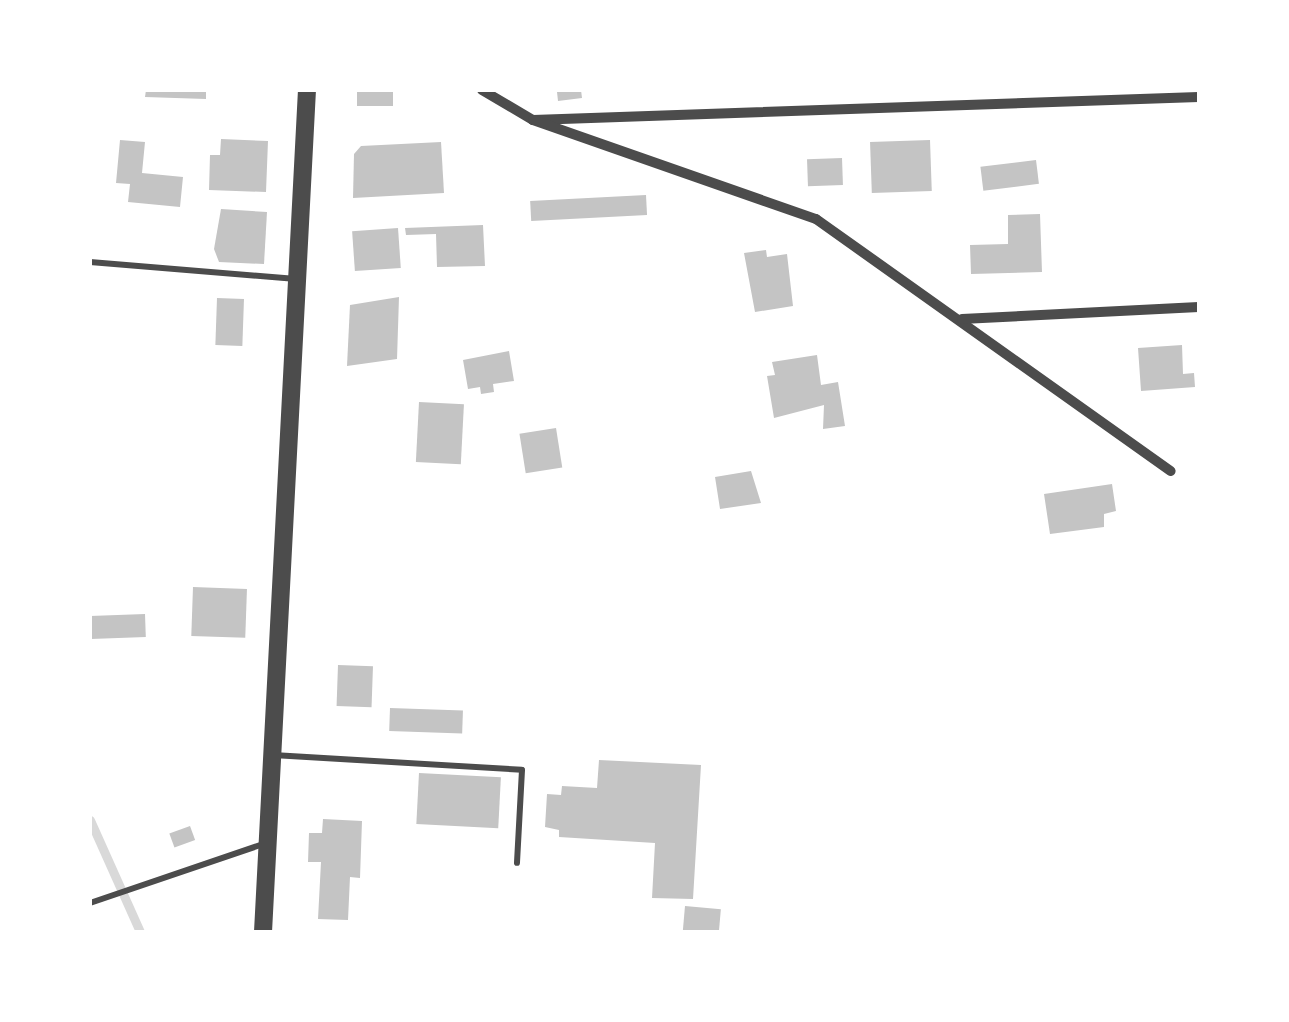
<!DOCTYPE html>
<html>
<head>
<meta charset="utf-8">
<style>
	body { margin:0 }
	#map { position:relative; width:1289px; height:1022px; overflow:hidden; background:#fff; font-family:"Sofia Sans Condensed",sans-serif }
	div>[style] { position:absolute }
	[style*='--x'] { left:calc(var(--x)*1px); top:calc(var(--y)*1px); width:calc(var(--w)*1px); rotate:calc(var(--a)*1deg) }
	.stream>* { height:9px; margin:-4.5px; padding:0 4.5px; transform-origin:4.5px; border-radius:4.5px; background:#d9d9d9 }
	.building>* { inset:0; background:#c4c4c4; transform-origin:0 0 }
	.service>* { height:6px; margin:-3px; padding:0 3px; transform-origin:3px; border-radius:3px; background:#4c4c4c }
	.minor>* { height:10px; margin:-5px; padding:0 5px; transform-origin:5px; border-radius:5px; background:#4c4c4c }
	.tertiary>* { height:18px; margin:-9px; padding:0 9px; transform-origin:9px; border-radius:9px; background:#4c4c4c }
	span { translate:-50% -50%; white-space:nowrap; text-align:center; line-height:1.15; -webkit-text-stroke:10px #fff; paint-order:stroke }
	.frame { position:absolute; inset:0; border:92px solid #fff; pointer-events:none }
</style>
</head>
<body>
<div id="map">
	<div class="stream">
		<div style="--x:90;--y:820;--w:123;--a:65.9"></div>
	</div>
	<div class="building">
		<div style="clip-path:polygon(146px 90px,206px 90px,206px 99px,145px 97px)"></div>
		<div style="left:357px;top:90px;width:36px;height:16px"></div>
		<div style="clip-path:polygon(538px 90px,581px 90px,582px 98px,558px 101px,557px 92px)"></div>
		<div style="clip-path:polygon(221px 139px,268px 141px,266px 192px,209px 190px,210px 155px,220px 155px)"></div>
		<div style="clip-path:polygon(120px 140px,145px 142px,142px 173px,183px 177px,180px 207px,128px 202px,130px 184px,116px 183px)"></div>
		<div style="left:930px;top:140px;width:51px;height:60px;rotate:88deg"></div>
		<div style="clip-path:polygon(441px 142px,444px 193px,353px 198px,354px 154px,361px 146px)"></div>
		<div style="left:842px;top:158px;width:27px;height:35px;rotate:88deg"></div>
		<div style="left:1036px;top:160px;width:24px;height:56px;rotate:83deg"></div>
		<div style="left:646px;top:195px;width:20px;height:116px;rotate:87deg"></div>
		<div style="clip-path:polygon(221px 209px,267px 212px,264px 264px,219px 262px,214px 249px)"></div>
		<div style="clip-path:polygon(1040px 214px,1042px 272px,971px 274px,970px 245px,1008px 244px,1008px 215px)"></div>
		<div style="clip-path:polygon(483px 225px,485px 266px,437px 267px,436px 234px,406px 235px,405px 228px)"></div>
		<div style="left:398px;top:228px;width:40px;height:46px;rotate:86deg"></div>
		<div style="clip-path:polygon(766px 250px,767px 257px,787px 254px,793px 306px,755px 312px,744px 253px)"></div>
		<div style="clip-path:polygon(399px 297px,397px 359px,347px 366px,350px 305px)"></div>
		<div style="left:217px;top:298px;width:27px;height:47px;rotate:2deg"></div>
		<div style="clip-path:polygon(1182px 345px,1183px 374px,1194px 373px,1195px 387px,1141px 391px,1138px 348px)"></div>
		<div style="clip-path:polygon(509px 351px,514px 381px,493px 384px,494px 392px,481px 394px,480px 387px,468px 389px,463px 360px)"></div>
		<div style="clip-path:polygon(817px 355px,821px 385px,838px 382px,845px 426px,823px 429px,824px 405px,774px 418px,767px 376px,775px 375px,772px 362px)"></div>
		<div style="left:419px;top:402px;width:45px;height:60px;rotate:3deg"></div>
		<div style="left:556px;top:428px;width:40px;height:37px;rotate:81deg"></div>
		<div style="clip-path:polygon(751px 471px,761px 503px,720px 509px,715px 477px)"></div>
		<div style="clip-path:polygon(1112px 484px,1116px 511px,1104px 514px,1104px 527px,1050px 534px,1044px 494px)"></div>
		<div style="left:193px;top:587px;width:54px;height:49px;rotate:2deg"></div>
		<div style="left:145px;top:614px;width:23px;height:55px;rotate:88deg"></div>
		<div style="left:338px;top:665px;width:35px;height:41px;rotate:2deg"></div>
		<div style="left:390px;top:708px;width:73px;height:23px;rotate:2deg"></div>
		<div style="clip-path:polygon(599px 760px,701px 765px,693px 899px,652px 898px,655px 843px,559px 837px,559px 830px,545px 827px,547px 794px,561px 795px,562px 786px,597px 788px)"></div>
		<div style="left:419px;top:773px;width:82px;height:51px;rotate:3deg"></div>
		<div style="clip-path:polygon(323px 819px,362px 821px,360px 878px,350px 877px,348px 920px,318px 919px,321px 862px,308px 862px,309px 833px,322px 833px)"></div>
		<div style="left:190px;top:826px;width:15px;height:22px;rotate:70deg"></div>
		<div style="left:685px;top:906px;width:36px;height:26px;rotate:5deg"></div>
	</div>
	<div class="service">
		<div style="--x:90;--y:262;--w:207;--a:4.7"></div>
		<div style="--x:273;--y:755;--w:249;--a:3.4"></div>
		<div style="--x:522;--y:770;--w:93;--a:93.1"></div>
		<div style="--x:90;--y:903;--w:183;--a:-18.8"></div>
	</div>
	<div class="minor">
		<div style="--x:482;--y:90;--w:59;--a:30.5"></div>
		<div style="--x:533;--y:120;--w:666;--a:-1.98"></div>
		<div style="--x:533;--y:120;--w:300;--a:19.3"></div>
		<div style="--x:816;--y:219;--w:435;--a:35.4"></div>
		<div style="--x:962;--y:319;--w:237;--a:-2.9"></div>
	</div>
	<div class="tertiary">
		<div style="--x:263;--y:932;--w:843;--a:-87.01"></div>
	</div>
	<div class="frame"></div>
</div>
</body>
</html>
